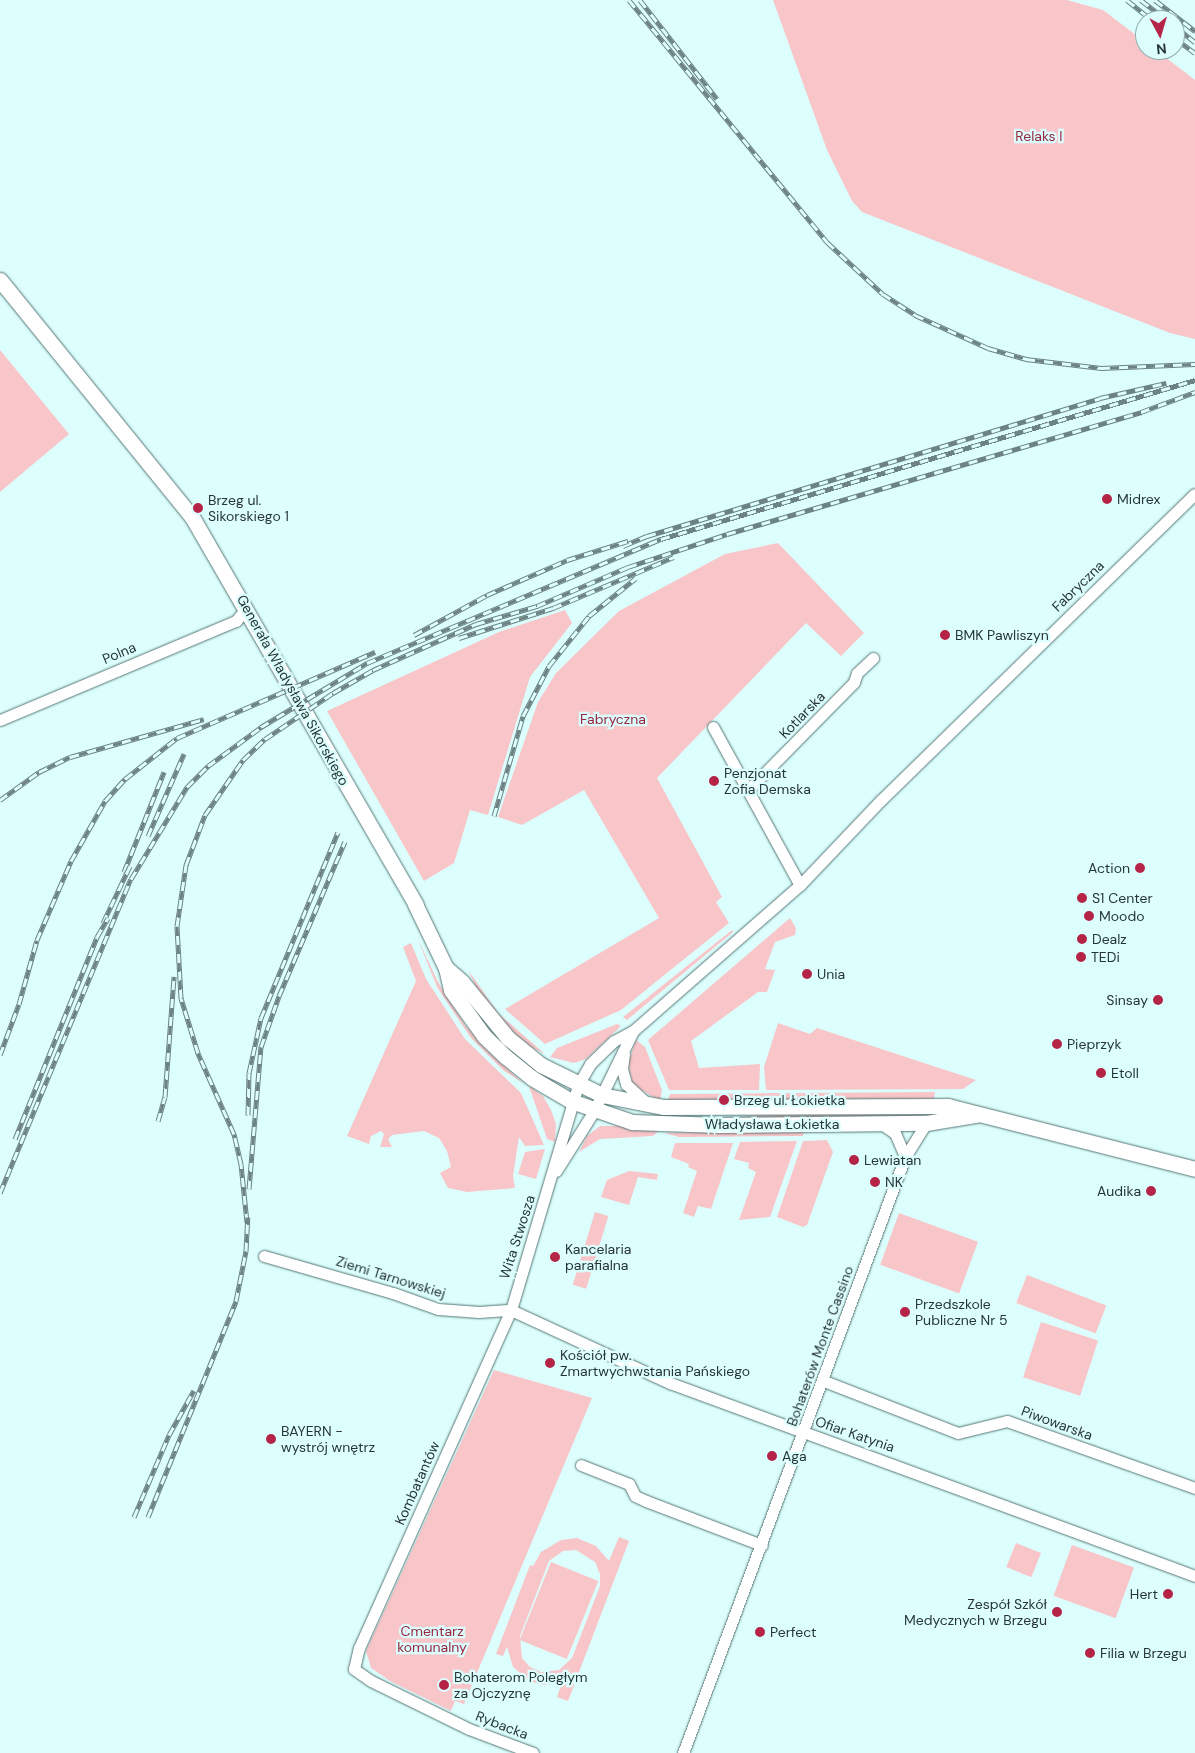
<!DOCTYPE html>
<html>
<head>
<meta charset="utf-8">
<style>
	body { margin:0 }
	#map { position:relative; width:1195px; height:1753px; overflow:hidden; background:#dcfffe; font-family:"DM Sans",sans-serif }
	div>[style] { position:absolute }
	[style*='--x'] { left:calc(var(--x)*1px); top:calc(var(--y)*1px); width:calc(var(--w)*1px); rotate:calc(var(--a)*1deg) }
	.green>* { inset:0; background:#f8c5c8; transform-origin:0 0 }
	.roads { filter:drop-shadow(0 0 1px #567575) drop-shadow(0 0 1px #567575) }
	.minor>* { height:11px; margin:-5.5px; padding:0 5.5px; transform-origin:5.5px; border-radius:5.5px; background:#fff }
	.secondary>* { height:15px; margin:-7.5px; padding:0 7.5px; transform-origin:7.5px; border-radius:7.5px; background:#fff }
	.rail>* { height:5px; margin-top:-2.5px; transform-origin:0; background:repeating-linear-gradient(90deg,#dcfffe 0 9px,#6d8282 0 18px); box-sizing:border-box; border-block:1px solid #6d8282 }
	.dots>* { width:14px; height:14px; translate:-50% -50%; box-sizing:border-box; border:2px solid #dcfffe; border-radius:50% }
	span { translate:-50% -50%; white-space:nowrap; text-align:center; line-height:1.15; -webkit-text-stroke:4.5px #dcfffe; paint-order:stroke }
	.park-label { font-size:14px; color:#96273e }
	.poi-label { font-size:14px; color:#283535 }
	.left { translate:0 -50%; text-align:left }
	.right { translate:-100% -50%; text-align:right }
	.street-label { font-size:14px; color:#283535 }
	.north { position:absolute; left:1135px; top:10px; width:50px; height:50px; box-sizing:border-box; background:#dcfffe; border:1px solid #94aeae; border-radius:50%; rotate:174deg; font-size:14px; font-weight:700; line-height:20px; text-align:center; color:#283535 }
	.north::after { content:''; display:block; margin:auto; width:18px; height:22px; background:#b52446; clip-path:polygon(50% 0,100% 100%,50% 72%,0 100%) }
</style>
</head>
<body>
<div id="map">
	<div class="green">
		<div style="clip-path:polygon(773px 0,1067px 0,1103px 10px,1145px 42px,1145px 50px,1156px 50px,1195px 80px,1195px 339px,1170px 333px,862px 212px,852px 201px,827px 150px)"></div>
		<div style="clip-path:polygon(0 350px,69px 434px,0 492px)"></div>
		<div style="clip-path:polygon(778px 543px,864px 633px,841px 656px,806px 623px,657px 778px,722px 897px,716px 902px,729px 923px,621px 1010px,545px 1044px,505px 1009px,659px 918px,584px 790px,522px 825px,498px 817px,538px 702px,556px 673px,619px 611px,725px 554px)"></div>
		<div style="clip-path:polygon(565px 610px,572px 623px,530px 677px,488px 815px,470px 810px,454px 863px,424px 881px,327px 711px,499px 632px)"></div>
		<div style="clip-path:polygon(790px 918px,796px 928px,795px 935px,775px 942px,765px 969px,775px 970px,767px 992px,758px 992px,691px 1041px,699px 1068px,760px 1064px,759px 1090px,669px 1090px,648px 1040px)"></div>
		<div style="clip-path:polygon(732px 930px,733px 932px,627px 1020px,623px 1017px)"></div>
		<div style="clip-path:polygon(417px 937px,438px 982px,465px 1025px,486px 1049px,524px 1084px,503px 1070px,471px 1038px,437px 987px)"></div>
		<div style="clip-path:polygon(411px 943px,426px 979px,465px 1039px,521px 1093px,544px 1145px,525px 1146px,519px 1137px,513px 1176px,515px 1188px,467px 1192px,448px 1188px,440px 1173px,451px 1167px,447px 1151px,439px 1138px,424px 1131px,392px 1135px,388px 1139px,392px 1147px,380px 1147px,384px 1134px,381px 1131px,371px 1136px,369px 1144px,347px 1136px,416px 981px,403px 947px)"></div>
		<div style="clip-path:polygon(468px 970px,499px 1014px,545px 1054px,527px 1045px,500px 1019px,476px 987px)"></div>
		<div style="clip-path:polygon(778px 1023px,810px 1034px,817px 1028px,976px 1080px,963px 1089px,766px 1090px,764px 1067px)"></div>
		<div style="clip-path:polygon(617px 1024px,621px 1026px,586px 1059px,574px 1063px,550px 1057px,557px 1048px)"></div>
		<div style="clip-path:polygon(636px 1040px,645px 1047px,662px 1090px,660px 1101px,633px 1085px,628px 1063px)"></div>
		<div style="clip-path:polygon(529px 1086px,543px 1096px,551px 1110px,556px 1124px,555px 1142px,547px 1139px)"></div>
		<div style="clip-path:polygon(935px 1092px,934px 1099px,668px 1100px,670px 1094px)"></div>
		<div style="clip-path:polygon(935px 1112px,935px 1117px,742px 1117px,775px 1113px)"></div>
		<div style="clip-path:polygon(600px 1126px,625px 1126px,658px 1132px,653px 1136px,600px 1139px,579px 1152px,587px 1136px)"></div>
		<div style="clip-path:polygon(804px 1130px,803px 1136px,679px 1137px,664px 1133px)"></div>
		<div style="clip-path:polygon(827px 1140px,833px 1152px,807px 1225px,803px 1227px,777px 1217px,803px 1141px)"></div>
		<div style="clip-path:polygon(797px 1141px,770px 1217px,739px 1220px,756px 1172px,748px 1168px,749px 1163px,734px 1159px,740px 1142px)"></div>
		<div style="clip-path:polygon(675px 1143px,733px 1143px,711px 1209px,698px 1206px,694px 1217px,683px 1213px,697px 1171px,688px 1167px,689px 1164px,671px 1157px)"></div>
		<div style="clip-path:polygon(545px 1149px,536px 1179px,518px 1174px,525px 1152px)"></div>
		<div style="clip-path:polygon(629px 1171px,658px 1174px,657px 1180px,638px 1177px,629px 1205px,601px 1197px,607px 1180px)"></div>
		<div style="left:595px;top:1212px;width:14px;height:76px;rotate:17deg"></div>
		<div style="left:899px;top:1213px;width:84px;height:55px;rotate:20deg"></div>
		<div style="left:1027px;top:1275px;width:85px;height:30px;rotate:21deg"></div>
		<div style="left:1041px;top:1322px;width:60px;height:58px;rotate:18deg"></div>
		<div style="clip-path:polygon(494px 1370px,592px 1398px,464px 1704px,455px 1701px,451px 1711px,390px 1681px,371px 1668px,366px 1651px)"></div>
		<div style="clip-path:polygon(evenodd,619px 1537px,629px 1541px,568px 1701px,557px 1697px,562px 1682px,545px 1685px,531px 1682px,513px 1667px,507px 1647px,503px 1656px,496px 1654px,530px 1565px,533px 1566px,541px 1552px,561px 1540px,577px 1538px,596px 1546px,609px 1561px,619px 1537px,576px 1550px,595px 1562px,600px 1574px,600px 1586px,572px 1658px,559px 1670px,541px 1672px,530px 1667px,522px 1658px,520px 1636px,549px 1561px,563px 1551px,576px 1550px)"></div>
		<div style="left:1016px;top:1543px;width:27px;height:26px;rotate:22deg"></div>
		<div style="left:1072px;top:1545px;width:66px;height:54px;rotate:20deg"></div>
		<div style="left:551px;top:1562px;width:51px;height:84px;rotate:22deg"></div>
	</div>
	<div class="roads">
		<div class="minor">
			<div style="--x:0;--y:720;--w:256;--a:-22.8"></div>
			<div style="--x:236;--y:621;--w:16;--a:-52"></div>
			<div style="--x:713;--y:727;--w:180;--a:61.2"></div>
			<div style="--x:748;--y:790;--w:151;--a:-45.5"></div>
			<div style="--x:854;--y:682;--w:9;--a:-72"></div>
			<div style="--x:857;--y:673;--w:22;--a:-43"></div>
			<div style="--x:624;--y:1054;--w:15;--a:98"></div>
			<div style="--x:622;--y:1069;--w:16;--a:75"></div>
			<div style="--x:626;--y:1084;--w:25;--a:43"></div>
			<div style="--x:880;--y:1123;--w:18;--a:34"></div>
			<div style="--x:895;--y:1133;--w:26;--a:67"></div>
			<div style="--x:556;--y:1171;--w:71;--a:-57.7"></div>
			<div style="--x:594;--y:1111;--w:89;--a:-64"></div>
			<div style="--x:264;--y:1256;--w:134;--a:16"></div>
			<div style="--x:393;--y:1293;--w:48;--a:19.6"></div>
			<div style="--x:438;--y:1309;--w:41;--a:4.2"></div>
			<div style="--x:479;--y:1312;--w:32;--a:-4"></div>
			<div style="--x:511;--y:1310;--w:175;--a:24.7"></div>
			<div style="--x:670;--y:1383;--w:559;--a:20.18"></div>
			<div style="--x:824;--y:1381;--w:144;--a:21.2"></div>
			<div style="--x:958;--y:1433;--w:50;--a:-13.8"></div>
			<div style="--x:1007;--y:1421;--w:200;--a:19.6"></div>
			<div style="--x:581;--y:1465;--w:52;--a:21.6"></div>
			<div style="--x:629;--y:1484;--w:13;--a:63"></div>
			<div style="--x:635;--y:1496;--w:12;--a:24"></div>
			<div style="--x:646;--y:1501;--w:124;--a:20.8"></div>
			<div style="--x:533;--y:1753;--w:68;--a:-159.4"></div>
			<div style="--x:469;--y:1729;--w:109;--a:-153.9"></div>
			<div style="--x:371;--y:1681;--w:21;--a:-145"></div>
			<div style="--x:354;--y:1669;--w:22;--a:-77"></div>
			<div style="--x:359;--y:1648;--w:371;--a:-65.8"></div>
			<div style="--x:511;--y:1310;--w:235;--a:-73.4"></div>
			<div style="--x:578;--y:1085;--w:24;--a:-60"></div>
			<div style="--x:590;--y:1064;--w:33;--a:-44"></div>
			<div style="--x:614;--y:1041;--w:21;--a:-28"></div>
			<div style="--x:633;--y:1031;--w:222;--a:-41.2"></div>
			<div style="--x:800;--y:885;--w:117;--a:-46.4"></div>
			<div style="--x:881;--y:800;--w:438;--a:-44.3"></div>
			<div style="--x:683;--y:1753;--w:636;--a:-69.57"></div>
			<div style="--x:905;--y:1157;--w:40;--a:-58"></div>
		</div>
		<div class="secondary">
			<div style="--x:0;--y:280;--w:305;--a:51"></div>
			<div style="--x:192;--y:517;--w:447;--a:60"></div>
			<div style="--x:415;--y:904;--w:71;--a:64.2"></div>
			<div style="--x:446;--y:968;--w:23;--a:77"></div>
			<div style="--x:451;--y:990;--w:57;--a:54.3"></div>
			<div style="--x:484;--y:1036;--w:30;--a:44"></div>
			<div style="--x:506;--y:1057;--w:33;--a:39"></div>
			<div style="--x:532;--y:1078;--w:45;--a:30.5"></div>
			<div style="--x:571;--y:1101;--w:65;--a:19"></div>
			<div style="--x:632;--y:1122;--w:88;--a:2"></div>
			<div style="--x:720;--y:1125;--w:206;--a:-0.6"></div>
			<div style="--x:926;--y:1123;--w:51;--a:-9.1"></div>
			<div style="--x:446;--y:968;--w:21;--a:41"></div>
			<div style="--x:462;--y:982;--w:72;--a:50.6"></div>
			<div style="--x:508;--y:1038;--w:43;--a:39.3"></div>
			<div style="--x:541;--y:1065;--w:68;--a:26.2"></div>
			<div style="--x:602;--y:1095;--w:63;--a:11"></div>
			<div style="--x:664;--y:1107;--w:284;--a:-0.2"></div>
			<div style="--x:948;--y:1106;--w:255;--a:14.3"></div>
		</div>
	</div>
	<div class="rail">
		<div style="--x:629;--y:0;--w:313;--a:50.7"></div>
		<div style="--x:827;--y:242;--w:76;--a:42.9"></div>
		<div style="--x:883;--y:294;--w:38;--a:33"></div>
		<div style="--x:915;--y:315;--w:80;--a:24.3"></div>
		<div style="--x:988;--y:348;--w:40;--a:16"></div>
		<div style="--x:1026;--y:359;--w:76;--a:6.8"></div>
		<div style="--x:1101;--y:368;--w:94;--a:-2.4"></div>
		<div style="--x:640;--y:0;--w:125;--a:52.1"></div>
		<div style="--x:1127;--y:0;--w:32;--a:39"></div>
		<div style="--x:1141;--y:0;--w:33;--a:38"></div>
		<div style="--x:1155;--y:0;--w:51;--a:37.8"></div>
		<div style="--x:1175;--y:26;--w:26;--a:39"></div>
		<div style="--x:1175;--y:38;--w:25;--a:37"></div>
		<div style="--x:623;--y:546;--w:26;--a:-23"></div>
		<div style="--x:647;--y:536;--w:474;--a:-16.9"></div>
		<div style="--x:1100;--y:398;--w:68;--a:-12.8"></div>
		<div style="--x:414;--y:635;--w:83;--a:-28.7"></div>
		<div style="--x:487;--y:595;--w:87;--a:-23.6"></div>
		<div style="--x:567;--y:560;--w:64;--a:-17.3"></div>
		<div style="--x:459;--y:638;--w:99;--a:-17.7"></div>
		<div style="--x:553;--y:608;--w:131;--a:-22.9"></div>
		<div style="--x:0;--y:800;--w:48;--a:-35.7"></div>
		<div style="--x:39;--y:772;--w:34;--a:-26"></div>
		<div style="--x:70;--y:757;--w:139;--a:-15.8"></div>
		<div style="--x:494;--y:816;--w:104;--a:-73.8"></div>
		<div style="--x:523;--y:716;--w:56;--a:-62.5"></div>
		<div style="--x:549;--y:666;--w:64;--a:-51.3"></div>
		<div style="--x:589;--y:616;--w:60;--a:-39"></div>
		<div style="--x:148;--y:836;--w:90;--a:-66.3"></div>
		<div style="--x:124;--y:872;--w:108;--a:-68.2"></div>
		<div style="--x:103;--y:923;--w:63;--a:-64.7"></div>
		<div style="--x:0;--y:1055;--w:54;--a:-69.6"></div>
		<div style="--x:19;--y:1004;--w:66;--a:-74.3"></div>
		<div style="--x:37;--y:940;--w:86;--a:-66.7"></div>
		<div style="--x:71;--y:861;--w:69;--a:-60.5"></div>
		<div style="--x:105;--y:801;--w:30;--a:-48"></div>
		<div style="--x:125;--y:779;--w:66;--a:-38.3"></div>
		<div style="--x:177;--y:738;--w:216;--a:-23.5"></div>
		<div style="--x:248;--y:1115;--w:42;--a:-88.6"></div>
		<div style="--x:249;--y:1073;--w:56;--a:-77.7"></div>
		<div style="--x:261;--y:1018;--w:201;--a:-67.5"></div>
		<div style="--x:158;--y:1121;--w:25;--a:-74"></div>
		<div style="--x:165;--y:1097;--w:121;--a:-85.7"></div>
		<div style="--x:15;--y:1139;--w:218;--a:-67.9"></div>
		<div style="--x:97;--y:937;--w:22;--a:-60"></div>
		<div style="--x:249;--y:1189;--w:143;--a:-85.2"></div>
		<div style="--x:261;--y:1047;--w:54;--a:-70.6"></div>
		<div style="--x:279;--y:996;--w:168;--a:-66.9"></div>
		<div style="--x:0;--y:1193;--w:340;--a:-67.4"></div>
		<div style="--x:131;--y:879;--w:108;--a:-58.7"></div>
		<div style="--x:187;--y:787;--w:30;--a:-45"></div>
		<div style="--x:208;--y:766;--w:66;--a:-36.3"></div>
		<div style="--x:261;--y:727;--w:124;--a:-31.1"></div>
		<div style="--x:367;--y:663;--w:319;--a:-22.9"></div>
		<div style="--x:661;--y:539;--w:557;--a:-16.58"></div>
		<div style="--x:247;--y:1222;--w:58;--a:-95.9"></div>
		<div style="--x:241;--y:1164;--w:31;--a:-103"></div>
		<div style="--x:234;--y:1134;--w:89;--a:-114"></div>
		<div style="--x:198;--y:1053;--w:58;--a:-107.2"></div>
		<div style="--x:181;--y:998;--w:72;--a:-93.2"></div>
		<div style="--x:177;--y:926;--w:62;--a:-81.6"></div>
		<div style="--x:186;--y:865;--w:53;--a:-69.2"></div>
		<div style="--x:205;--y:815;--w:67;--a:-55.4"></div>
		<div style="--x:243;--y:760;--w:30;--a:-44"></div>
		<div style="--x:265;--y:739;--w:82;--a:-34.1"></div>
		<div style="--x:333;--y:693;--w:46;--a:-29.9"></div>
		<div style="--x:373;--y:670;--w:113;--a:-24.1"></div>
		<div style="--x:476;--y:624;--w:64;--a:-16.4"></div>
		<div style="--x:537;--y:606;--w:99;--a:-23.2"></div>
		<div style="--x:628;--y:567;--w:104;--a:-18.4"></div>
		<div style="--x:727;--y:534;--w:432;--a:-16.4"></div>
		<div style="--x:1141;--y:412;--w:58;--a:-20.3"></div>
		<div style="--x:134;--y:1517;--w:89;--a:-66.9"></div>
		<div style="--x:169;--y:1435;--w:51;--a:-60.9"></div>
		<div style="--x:148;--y:1517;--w:233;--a:-67.8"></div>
		<div style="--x:236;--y:1301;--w:51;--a:-78.7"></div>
		<div style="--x:246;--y:1251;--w:34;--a:-87"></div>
	</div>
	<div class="dots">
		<div style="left:1107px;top:499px;background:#b52446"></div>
		<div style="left:198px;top:508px;background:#b52446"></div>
		<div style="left:945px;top:635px;background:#b52446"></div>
		<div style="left:714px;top:781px;background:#b52446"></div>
		<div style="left:1140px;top:868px;background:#b52446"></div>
		<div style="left:1082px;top:898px;background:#b52446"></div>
		<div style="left:1089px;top:916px;background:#b52446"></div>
		<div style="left:1082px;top:939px;background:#b52446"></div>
		<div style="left:1081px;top:957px;background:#b52446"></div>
		<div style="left:807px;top:974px;background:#b52446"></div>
		<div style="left:1158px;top:1000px;background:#b52446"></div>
		<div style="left:1057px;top:1044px;background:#b52446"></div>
		<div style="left:1101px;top:1073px;background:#b52446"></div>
		<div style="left:724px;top:1100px;background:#b52446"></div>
		<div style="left:854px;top:1160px;background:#b52446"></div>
		<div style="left:875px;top:1182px;background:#b52446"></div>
		<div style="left:1151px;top:1191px;background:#b52446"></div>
		<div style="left:555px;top:1257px;background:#b52446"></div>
		<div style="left:905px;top:1312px;background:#b52446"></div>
		<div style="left:550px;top:1363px;background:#b52446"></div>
		<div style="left:271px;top:1439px;background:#b52446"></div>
		<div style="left:772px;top:1456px;background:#b52446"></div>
		<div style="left:1168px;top:1594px;background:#b52446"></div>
		<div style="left:1057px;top:1612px;background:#b52446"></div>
		<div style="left:760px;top:1632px;background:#b52446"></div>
		<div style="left:1090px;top:1653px;background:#b52446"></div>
		<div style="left:444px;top:1685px;background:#b52446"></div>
	</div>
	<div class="park-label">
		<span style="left:1039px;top:136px">Relaks I</span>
		<span style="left:613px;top:719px">Fabryczna</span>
		<span style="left:432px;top:1639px">Cmentarz<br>komunalny</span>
	</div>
	<div class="poi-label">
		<span class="left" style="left:1117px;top:499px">Midrex</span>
		<span class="left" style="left:208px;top:508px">Brzeg ul.<br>Sikorskiego 1</span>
		<span class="left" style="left:955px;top:635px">BMK Pawliszyn</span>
		<span class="left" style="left:724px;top:781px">Penzjonat<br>Zofia Demska</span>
		<span class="right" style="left:1130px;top:868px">Action</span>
		<span class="left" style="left:1092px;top:898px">S1 Center</span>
		<span class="left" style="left:1099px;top:916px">Moodo</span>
		<span class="left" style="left:1092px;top:939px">Dealz</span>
		<span class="left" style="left:1091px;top:957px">TEDi</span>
		<span class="left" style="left:817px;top:974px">Unia</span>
		<span class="right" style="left:1148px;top:1000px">Sinsay</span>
		<span class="left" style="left:1067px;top:1044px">Pieprzyk</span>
		<span class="left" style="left:1111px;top:1073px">Etoll</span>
		<span class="left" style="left:734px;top:1100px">Brzeg ul. Łokietka</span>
		<span class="left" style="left:864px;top:1160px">Lewiatan</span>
		<span class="left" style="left:885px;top:1182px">NK</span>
		<span class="right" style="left:1141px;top:1191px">Audika</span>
		<span class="left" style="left:565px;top:1257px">Kancelaria<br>parafialna</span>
		<span class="left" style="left:915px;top:1312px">Przedszkole<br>Publiczne Nr 5</span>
		<span class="left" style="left:560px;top:1363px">Kościół pw.<br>Zmartwychwstania Pańskiego</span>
		<span class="left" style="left:281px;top:1439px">BAYERN -<br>wystrój wnętrz</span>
		<span class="left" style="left:782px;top:1456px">Aga</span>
		<span class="right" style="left:1158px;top:1594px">Hert</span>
		<span class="right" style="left:1047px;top:1612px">Zespół Szkół<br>Medycznych w Brzegu</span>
		<span class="left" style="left:770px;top:1632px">Perfect</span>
		<span class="left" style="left:1100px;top:1653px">Filia w Brzegu</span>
		<span class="left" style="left:454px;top:1685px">Bohaterom Poległym<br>za Ojczyznę</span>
	</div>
	<div class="street-label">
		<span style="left:1078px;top:586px;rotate:-44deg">Fabryczna</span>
		<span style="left:119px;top:653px;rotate:-23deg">Polna</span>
		<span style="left:293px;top:690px;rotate:61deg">Generała Władysława Sikorskiego</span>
		<span style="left:802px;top:715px;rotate:-46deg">Kotlarska</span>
		<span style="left:772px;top:1124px">Władysława Łokietka</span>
		<span style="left:517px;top:1237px;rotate:-72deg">Wita Stwosza</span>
		<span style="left:391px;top:1277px;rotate:17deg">Ziemi Tarnowskiej</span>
		<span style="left:820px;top:1346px;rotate:-70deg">Bohaterów Monte Cassino</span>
		<span style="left:1057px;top:1423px;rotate:20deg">Piwowarska</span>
		<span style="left:855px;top:1434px;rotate:19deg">Ofiar Katynia</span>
		<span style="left:417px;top:1483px;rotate:-66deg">Kombatantów</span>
		<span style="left:502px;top:1725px;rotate:21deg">Rybacka</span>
	</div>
	<div class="north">N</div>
</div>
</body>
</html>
